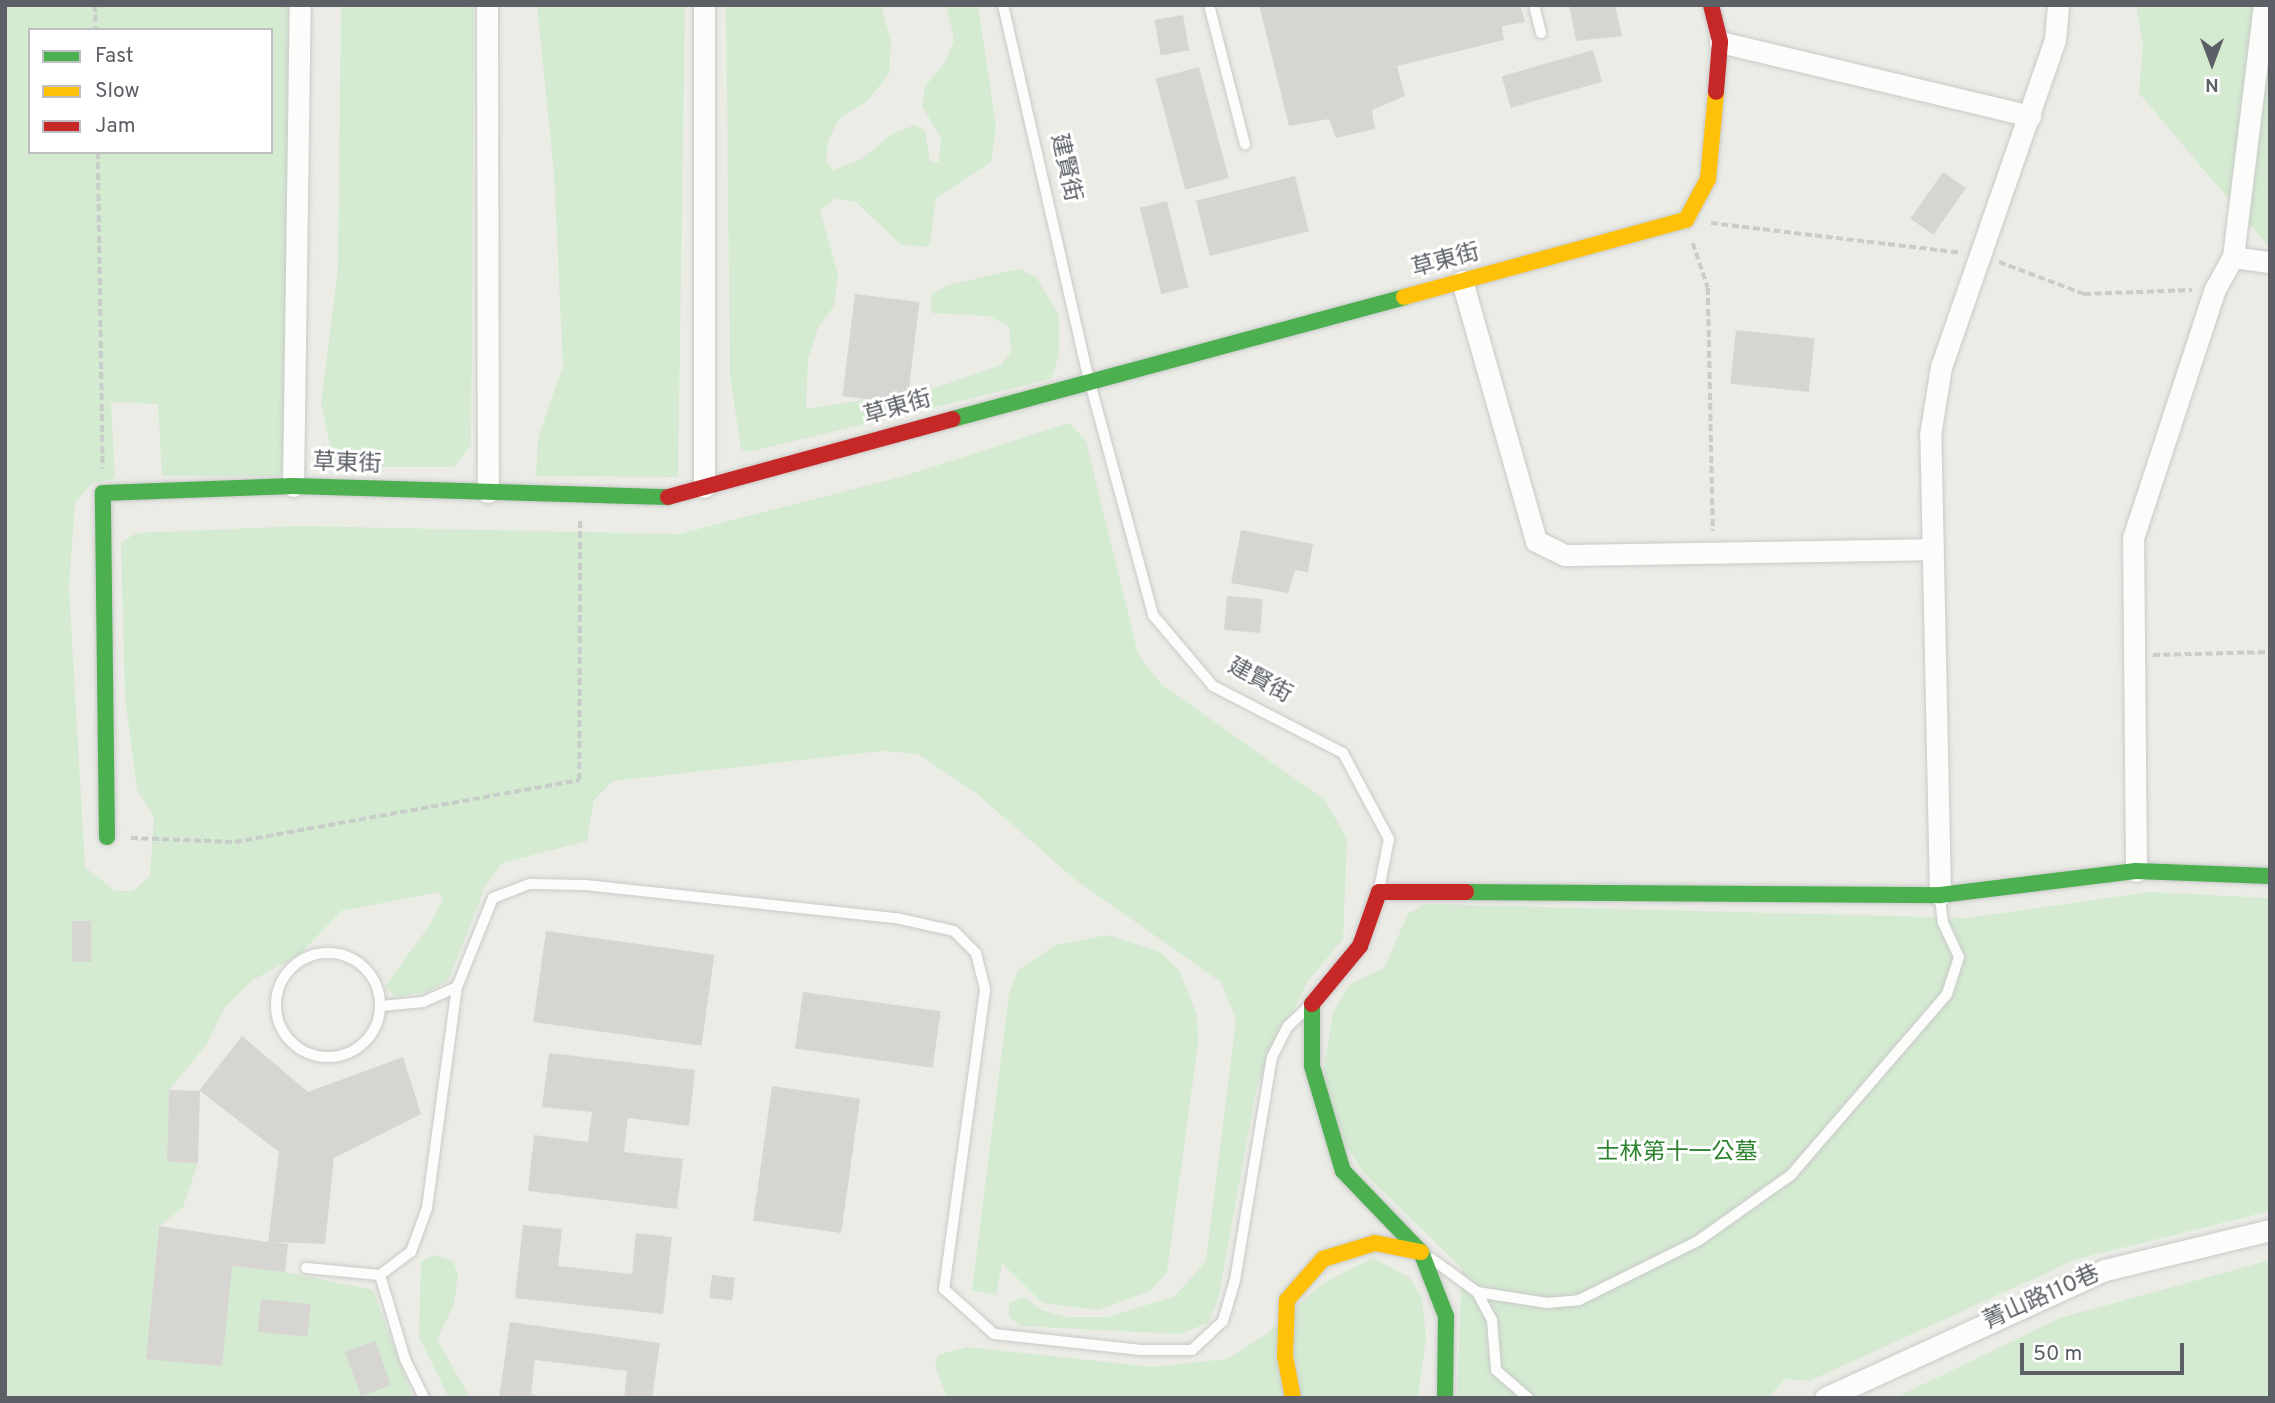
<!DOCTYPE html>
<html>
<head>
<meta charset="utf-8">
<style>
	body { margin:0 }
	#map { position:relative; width:2275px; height:1403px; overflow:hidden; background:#ecece7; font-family:Overpass,"Noto Sans TC",sans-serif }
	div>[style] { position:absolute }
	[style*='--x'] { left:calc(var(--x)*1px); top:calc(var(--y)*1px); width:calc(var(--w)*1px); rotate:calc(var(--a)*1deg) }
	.green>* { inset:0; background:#d4ead1 }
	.building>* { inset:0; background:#d6d5d2; transform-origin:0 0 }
	.path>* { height:3.5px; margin-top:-1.75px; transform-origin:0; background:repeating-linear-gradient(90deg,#c8cdca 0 7px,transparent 0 10.5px) }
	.roads { filter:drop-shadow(0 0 2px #c9cac9) drop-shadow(0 0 2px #c9cac9) }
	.lane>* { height:10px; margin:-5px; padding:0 5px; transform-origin:5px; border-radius:5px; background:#fcfcfb }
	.lane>.ring { margin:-5px; padding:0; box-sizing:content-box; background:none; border:10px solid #fcfcfb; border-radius:50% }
	.street>* { height:21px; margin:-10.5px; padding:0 10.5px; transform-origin:10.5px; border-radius:10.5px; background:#fcfcfb }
	.fast>* { height:16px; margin:-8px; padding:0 8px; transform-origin:8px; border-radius:8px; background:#4caf50 }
	.slow>* { height:16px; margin:-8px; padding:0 8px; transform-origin:8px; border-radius:8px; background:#ffc107 }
	.jam>* { height:16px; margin:-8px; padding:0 8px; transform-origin:8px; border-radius:8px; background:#c62828 }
	span { translate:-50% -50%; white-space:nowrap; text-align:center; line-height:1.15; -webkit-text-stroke:6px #fff; paint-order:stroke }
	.street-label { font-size:23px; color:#5c6066 }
	.park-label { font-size:23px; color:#2e8230 }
	.frame { position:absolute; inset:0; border:7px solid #5c6066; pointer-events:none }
	.legend { position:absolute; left:28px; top:28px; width:245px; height:126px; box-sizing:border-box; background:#fff; border:2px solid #bebfc2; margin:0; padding:9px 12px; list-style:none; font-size:21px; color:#5c6066 }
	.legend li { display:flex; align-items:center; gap:14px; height:35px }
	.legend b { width:35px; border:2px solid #bebfc2 }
	.north { position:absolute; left:2177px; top:28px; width:70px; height:70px; -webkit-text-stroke:5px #fff; paint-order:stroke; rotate:180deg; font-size:19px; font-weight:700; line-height:28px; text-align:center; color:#5c6066 }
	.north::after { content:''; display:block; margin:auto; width:24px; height:32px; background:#5c6066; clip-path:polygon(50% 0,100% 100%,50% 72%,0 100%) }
	.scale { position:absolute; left:2020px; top:1343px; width:164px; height:32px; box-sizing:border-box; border:4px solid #5c6066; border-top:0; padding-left:9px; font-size:21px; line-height:24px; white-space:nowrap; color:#5c6066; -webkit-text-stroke:5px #fff; paint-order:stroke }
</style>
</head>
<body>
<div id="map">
	<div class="green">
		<div style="clip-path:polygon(evenodd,5px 5px,293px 5px,287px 468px,278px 476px,162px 476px,158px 404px,111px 402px,115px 478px,91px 484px,75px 503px,69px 587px,85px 867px,115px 891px,133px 891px,150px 876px,154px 816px,137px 790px,125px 697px,121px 543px,136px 533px,301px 526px,679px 534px,904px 476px,1069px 423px,1086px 441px,1138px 654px,1161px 684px,1325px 800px,1347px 839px,1343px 939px,1308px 981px,1257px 1086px,1218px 1300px,1208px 1323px,1180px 1334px,1020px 1326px,1009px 1317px,1009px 1303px,1024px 1297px,1041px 1310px,1067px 1317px,1108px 1317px,1175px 1296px,1206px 1261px,1236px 1020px,1221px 982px,1077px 881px,976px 793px,918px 754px,882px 751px,613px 781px,594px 800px,587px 841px,502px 863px,485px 887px,449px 979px,428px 992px,396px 997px,385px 987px,431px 923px,443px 899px,439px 892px,341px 911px,300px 954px,253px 980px,225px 1007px,207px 1044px,169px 1090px,167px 1162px,198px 1163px,183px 1207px,159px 1227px,147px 1358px,222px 1366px,231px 1266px,285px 1272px,373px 1290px,413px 1398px,5px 1398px,5px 5px,30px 30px,271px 30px,271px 152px,30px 152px,30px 30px)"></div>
		<div style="clip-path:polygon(341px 5px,474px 5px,471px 445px,454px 467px,350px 467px,333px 459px,321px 404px,338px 268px)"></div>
		<div style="clip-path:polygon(537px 5px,685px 5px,678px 477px,536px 476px,538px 438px,563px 366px,554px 172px)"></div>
		<div style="clip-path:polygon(726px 5px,881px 5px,891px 42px,889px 74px,867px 101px,839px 119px,828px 141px,826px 161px,833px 170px,862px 159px,892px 134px,915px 125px,925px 131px,930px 162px,939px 162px,941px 138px,922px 106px,925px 87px,945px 62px,954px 40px,946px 5px,978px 5px,996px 127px,991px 162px,936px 198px,930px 244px,924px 247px,900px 244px,856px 202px,836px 198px,820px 210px,838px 275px,834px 306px,818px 328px,808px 359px,806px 409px,929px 390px,1001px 365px,1011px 352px,1009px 326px,988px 316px,932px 313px,930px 302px,933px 293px,948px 285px,1019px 269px,1036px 277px,1059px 315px,1059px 355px,1051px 379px,749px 452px,741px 449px,730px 376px)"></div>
		<div style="clip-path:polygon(2136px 5px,2270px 5px,2270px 248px,2139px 93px,2143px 45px)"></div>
		<div style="clip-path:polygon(2149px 892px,2270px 898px,2270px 1211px,2077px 1259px,1809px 1381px,1785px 1379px,1768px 1398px,1457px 1398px,1462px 1268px,1362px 1171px,1330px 1119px,1324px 1067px,1333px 1013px,1350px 984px,1384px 968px,1408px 914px,1425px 904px,1967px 918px)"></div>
		<div style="clip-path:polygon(1108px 935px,1160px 952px,1179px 970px,1197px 1015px,1198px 1043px,1167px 1272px,1150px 1291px,1098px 1310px,1042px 1303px,1002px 1263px,996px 1295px,972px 1290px,1009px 994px,1018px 970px,1056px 945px)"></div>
		<div style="clip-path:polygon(433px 1255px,453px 1261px,458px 1274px,454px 1304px,437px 1339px,470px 1398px,449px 1398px,419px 1337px,421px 1262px)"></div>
		<div style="clip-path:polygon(1373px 1258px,1410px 1278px,1422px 1298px,1426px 1338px,1418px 1398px,947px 1398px,935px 1366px,938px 1355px,968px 1347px,1152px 1367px,1227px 1359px,1267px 1334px,1320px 1285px)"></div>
		<div style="clip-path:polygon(2270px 1260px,2270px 1398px,1895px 1398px,2060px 1318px)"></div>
	</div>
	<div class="building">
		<div style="clip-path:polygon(1259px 5px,1520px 5px,1525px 22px,1502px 26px,1504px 40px,1397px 66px,1405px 96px,1372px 110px,1375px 129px,1336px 138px,1329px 119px,1289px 126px)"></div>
		<div style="clip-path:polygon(1569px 5px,1615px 5px,1622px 36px,1576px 41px)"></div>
		<div style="left:1183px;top:15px;width:36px;height:29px;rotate:80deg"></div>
		<div style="left:1593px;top:50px;width:33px;height:95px;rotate:74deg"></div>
		<div style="left:1199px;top:67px;width:115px;height:45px;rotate:75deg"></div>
		<div style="left:1943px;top:172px;width:28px;height:57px;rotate:35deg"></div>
		<div style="left:1295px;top:176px;width:57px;height:102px;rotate:76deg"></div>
		<div style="left:1167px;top:201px;width:89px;height:28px;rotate:76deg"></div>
		<div style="left:855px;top:294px;width:65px;height:103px;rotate:7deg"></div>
		<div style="left:1736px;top:330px;width:79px;height:54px;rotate:6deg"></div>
		<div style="clip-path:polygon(1241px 530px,1313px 544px,1308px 572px,1295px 570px,1288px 593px,1231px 583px)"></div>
		<div style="left:1227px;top:596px;width:36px;height:34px;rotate:5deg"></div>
		<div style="left:72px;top:921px;width:19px;height:41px"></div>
		<div style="left:546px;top:931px;width:170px;height:92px;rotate:8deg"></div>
		<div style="left:803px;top:992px;width:139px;height:57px;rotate:8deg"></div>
		<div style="clip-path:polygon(242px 1036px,308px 1092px,403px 1057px,421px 1114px,334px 1158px,325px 1244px,273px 1242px,288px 1244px,285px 1272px,232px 1266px,222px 1366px,146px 1359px,159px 1226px,268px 1242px,279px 1152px,200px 1091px,198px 1163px,167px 1162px,169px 1090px,199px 1091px)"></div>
		<div style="clip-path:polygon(549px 1053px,695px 1070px,689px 1126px,628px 1118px,624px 1152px,683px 1159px,677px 1209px,528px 1191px,534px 1135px,588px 1142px,592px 1112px,542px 1107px)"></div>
		<div style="left:772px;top:1086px;width:89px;height:136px;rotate:8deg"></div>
		<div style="clip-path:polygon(523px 1225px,562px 1229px,558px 1266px,632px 1274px,636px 1233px,672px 1237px,663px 1314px,515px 1298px)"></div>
		<div style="left:712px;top:1275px;width:23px;height:23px;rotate:7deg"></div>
		<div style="left:261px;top:1299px;width:50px;height:33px;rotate:6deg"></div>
		<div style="clip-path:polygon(510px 1322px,660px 1343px,652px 1398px,624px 1398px,627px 1371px,535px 1360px,531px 1394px,546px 1398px,499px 1398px)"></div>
		<div style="left:375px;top:1341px;width:47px;height:32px;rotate:70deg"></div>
	</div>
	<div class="path">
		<div style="--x:95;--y:5;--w:25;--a:88"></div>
		<div style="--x:98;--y:152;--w:317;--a:89.1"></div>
		<div style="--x:1711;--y:223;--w:252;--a:6.8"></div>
		<div style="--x:1693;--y:243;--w:47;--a:71.6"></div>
		<div style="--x:1708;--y:288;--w:243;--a:88.8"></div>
		<div style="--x:1999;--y:262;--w:91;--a:20.6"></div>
		<div style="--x:2084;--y:294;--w:108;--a:-2.1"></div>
		<div style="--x:2153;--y:655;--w:117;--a:-1.5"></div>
		<div style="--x:131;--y:838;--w:104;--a:2.2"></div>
		<div style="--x:235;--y:842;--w:350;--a:-10.2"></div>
		<div style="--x:579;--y:780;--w:259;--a:-89.8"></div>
	</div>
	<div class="roads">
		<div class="lane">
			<div style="--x:1003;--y:5;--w:384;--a:77.1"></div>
			<div style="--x:1089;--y:379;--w:245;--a:74.8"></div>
			<div style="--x:1153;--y:615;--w:93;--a:49.8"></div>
			<div style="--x:1213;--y:686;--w:146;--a:27.3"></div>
			<div style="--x:1343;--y:753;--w:98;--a:61.9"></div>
			<div style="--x:1389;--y:839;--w:51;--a:101.3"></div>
			<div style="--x:1209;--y:5;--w:144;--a:75.5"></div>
			<div style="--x:1534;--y:5;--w:29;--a:76"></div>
			<div class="ring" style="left:276px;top:953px;width:94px;height:94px"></div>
			<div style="--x:381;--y:1006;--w:42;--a:-5.4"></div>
			<div style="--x:423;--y:1002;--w:37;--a:-24"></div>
			<div style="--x:457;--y:987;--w:96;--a:-68"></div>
			<div style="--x:493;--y:898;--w:40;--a:-21"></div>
			<div style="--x:530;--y:884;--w:55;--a:1"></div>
			<div style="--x:585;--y:885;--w:313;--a:6.1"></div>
			<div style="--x:896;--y:918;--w:59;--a:12.6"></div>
			<div style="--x:954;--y:931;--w:31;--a:45"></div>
			<div style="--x:976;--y:953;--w:38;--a:76"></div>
			<div style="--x:985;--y:990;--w:302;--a:97.8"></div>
			<div style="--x:944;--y:1289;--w:67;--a:42"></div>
			<div style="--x:994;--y:1334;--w:148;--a:6.2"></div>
			<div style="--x:1141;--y:1350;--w:51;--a:0"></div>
			<div style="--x:1192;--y:1350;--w:42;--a:-43.1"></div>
			<div style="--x:1223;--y:1321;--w:43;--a:-73.7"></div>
			<div style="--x:1235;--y:1280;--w:226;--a:-80.6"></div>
			<div style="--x:1272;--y:1057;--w:35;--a:-63"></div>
			<div style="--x:1288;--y:1026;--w:26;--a:-43"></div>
			<div style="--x:1432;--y:1259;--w:56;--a:36.3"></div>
			<div style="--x:1477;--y:1292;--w:71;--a:8.9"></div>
			<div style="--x:1547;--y:1303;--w:32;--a:-5"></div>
			<div style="--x:1579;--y:1300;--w:133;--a:-26.4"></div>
			<div style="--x:1698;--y:1241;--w:114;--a:-35.4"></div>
			<div style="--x:1791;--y:1175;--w:239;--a:-49.2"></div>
			<div style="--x:1947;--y:994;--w:39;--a:-72"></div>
			<div style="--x:1959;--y:957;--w:38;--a:-115"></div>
			<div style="--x:1943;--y:923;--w:25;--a:-97"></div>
			<div style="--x:306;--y:1268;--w:74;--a:5.4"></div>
			<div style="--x:1477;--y:1292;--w:32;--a:62"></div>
			<div style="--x:1492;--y:1320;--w:50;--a:85.4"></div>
			<div style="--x:1496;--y:1370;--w:43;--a:41.2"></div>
			<div style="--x:424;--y:1398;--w:43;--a:-116"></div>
			<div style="--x:405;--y:1359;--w:88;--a:-106.6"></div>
			<div style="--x:380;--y:1275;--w:39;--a:-37"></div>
			<div style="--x:411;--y:1252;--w:47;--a:-70"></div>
			<div style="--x:427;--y:1208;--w:223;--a:-82.3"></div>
		</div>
		<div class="street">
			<div style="--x:487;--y:5;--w:487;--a:89.9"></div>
			<div style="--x:704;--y:5;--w:482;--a:90"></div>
			<div style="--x:1720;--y:42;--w:319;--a:13.4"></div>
			<div style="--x:2233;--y:257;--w:37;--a:8"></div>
			<div style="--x:1462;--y:281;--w:270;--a:74.1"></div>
			<div style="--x:1536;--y:541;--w:32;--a:26"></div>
			<div style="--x:1565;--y:555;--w:368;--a:-0.9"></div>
			<div style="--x:293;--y:486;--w:481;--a:-89.2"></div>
			<div style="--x:2136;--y:871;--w:333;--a:-90.5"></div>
			<div style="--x:2133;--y:538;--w:262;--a:-71.8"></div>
			<div style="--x:2215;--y:289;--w:37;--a:-61"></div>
			<div style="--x:2233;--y:257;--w:254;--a:-83"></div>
			<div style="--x:1940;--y:895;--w:460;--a:-91.2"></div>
			<div style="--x:1930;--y:435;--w:69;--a:-80.8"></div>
			<div style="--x:1941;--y:367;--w:346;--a:-70.8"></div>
			<div style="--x:2055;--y:40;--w:35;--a:-85"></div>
			<div style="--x:1825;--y:1398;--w:308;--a:-24.6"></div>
			<div style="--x:2105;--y:1270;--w:170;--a:-13.6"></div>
		</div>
		<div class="fast">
			<div style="--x:953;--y:419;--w:467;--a:-15.1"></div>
			<div style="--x:107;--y:837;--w:344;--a:-90.7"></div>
			<div style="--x:103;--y:493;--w:190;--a:-2.1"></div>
			<div style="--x:293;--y:486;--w:375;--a:1.7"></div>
			<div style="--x:1466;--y:892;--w:474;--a:0.4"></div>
			<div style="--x:1940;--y:895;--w:197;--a:-7"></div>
			<div style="--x:2136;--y:871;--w:134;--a:2.1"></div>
			<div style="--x:1312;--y:1004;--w:62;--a:90"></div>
			<div style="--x:1312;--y:1066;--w:109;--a:73.6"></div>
			<div style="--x:1343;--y:1171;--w:112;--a:46.1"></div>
			<div style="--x:1421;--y:1252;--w:69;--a:68.7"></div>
			<div style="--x:1446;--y:1316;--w:82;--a:90.7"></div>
		</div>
		<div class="slow">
			<div style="--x:1404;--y:297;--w:292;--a:-15.3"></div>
			<div style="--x:1686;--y:220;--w:47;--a:-61.8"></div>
			<div style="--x:1708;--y:179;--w:87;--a:-84.7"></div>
			<div style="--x:1293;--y:1398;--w:43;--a:-100.8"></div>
			<div style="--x:1285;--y:1356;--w:56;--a:-88"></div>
			<div style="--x:1287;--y:1300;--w:55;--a:-48.7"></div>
			<div style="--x:1323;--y:1259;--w:54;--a:-17.1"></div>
			<div style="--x:1375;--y:1243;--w:47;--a:11.1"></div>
		</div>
		<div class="jam">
			<div style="--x:1711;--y:5;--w:38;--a:76"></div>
			<div style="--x:1720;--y:42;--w:50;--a:94.6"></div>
			<div style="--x:668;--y:497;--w:295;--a:-15.3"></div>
			<div style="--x:1312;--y:1004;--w:75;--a:-50.4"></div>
			<div style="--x:1360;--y:946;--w:57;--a:-70.6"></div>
			<div style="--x:1379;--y:892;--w:87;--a:0"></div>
		</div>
	</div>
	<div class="street-label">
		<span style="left:1064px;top:168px;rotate:77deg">建賢街</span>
		<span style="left:1446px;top:262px;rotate:-15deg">草東街</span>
		<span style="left:898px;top:409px;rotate:-16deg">草東街</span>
		<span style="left:347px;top:465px;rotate:2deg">草東街</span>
		<span style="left:1259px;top:682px;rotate:28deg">建賢街</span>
		<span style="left:2042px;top:1299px;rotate:-24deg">菁山路110巷</span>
	</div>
	<div class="park-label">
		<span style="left:1677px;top:1154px">士林第十一公墓</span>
	</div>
	<div class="frame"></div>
	<ul class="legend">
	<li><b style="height:9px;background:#4caf50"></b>Fast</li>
	<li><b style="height:9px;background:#ffc107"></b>Slow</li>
	<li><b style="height:9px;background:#c62828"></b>Jam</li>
	</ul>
	<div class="north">N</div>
	<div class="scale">50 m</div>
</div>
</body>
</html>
